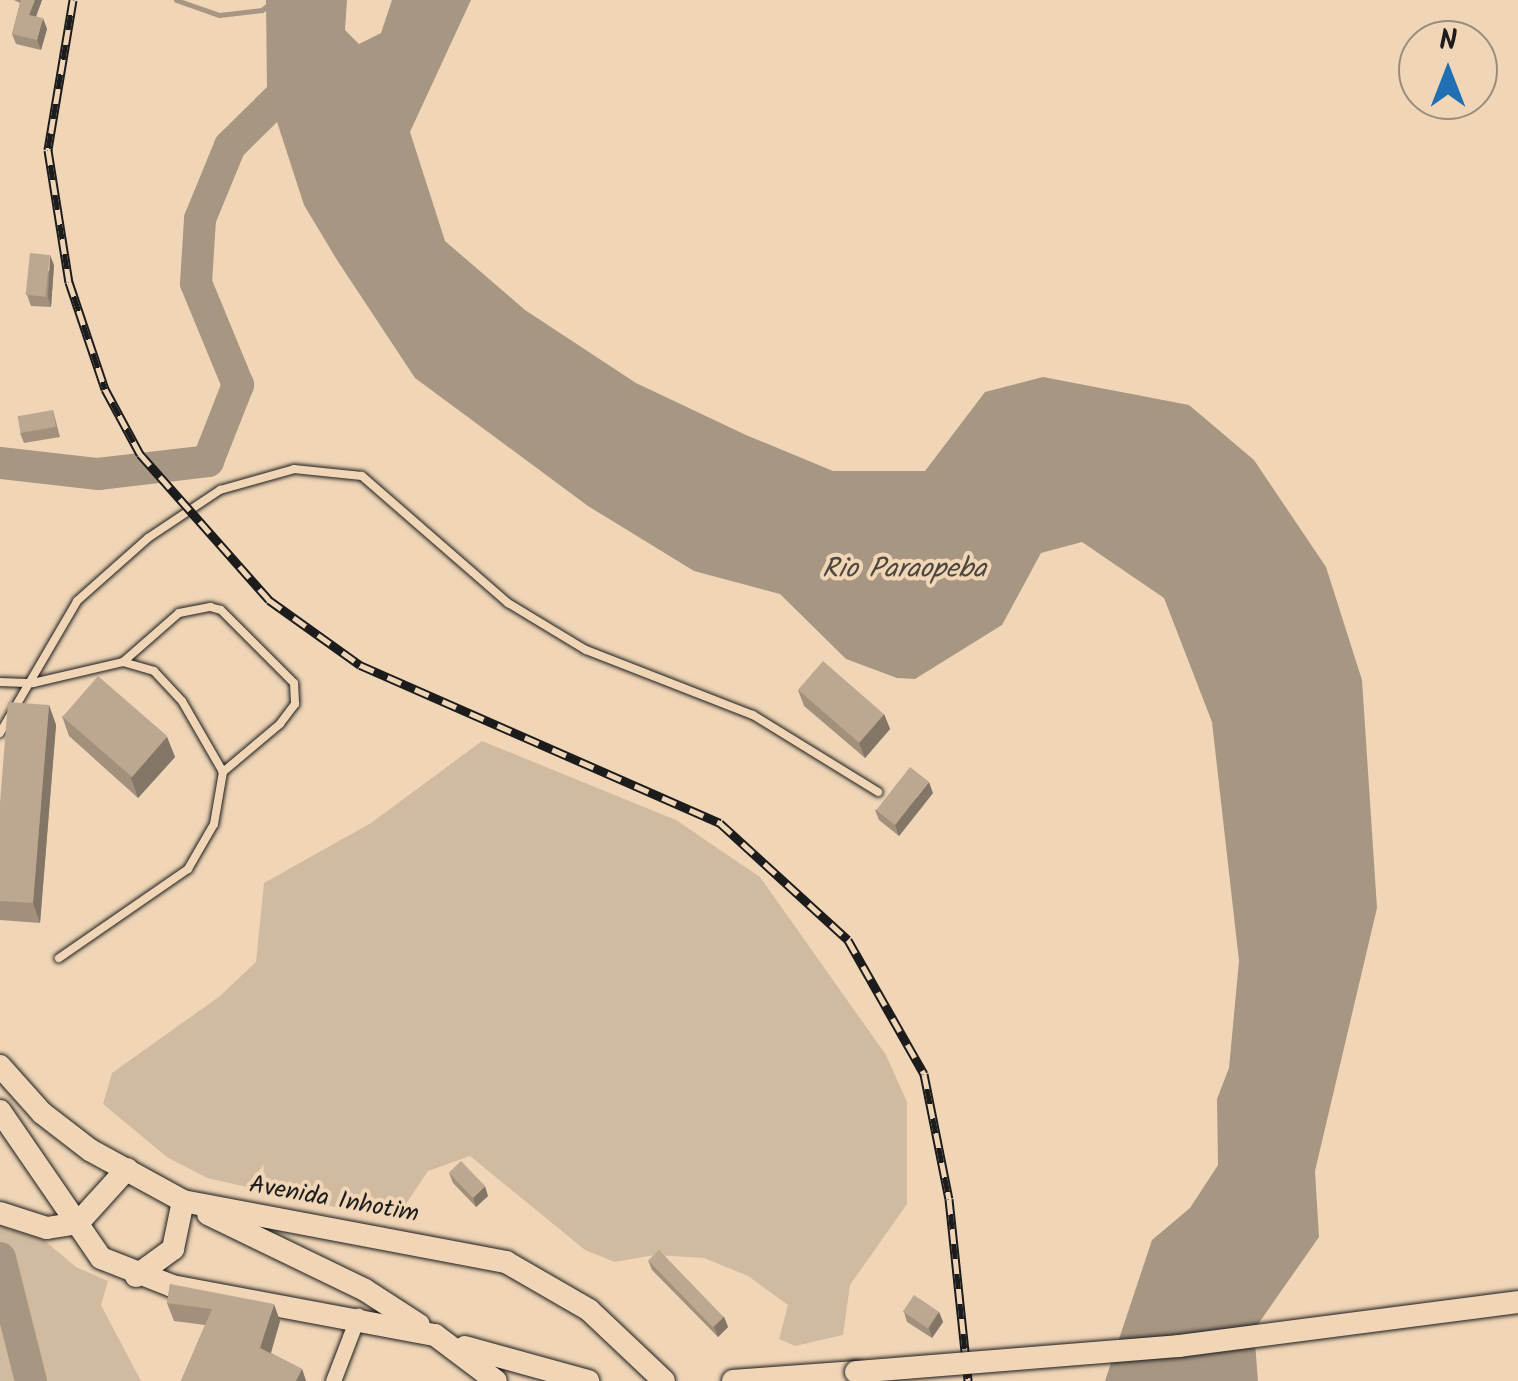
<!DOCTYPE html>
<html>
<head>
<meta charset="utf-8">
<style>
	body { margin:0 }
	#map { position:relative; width:1518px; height:1381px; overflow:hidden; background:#f0d6b7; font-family:Kalam,sans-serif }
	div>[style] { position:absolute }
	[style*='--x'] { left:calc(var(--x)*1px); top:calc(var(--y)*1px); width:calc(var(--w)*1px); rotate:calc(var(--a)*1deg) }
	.green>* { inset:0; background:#d1bba0 }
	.water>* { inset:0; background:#a79682 }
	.stream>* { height:5px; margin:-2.5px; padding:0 2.5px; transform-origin:2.5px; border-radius:2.5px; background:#a79682 }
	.river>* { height:32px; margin:-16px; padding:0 16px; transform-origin:16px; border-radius:16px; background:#a79682 }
	.roads { filter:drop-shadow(0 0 2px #1c1c1c) drop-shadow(0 0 2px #1c1c1c) }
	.lane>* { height:8px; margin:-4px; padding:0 4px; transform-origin:4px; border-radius:4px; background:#f0d6b7 }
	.street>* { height:15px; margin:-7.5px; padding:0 7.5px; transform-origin:7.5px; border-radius:7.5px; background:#f0d6b7 }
	.secondary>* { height:22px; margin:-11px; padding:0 11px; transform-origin:11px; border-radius:11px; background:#f0d6b7 }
	.rail>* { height:9px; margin-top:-4.5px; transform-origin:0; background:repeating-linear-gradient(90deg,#f0d6b7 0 15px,#1c1c1c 0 30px); box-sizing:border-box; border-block:2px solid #1c1c1c }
	.bridges { filter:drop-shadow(0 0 2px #1c1c1c) drop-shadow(0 0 2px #1c1c1c) }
	.secondary-bridge>* { height:22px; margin:-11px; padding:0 11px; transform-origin:11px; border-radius:11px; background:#f0d6b7 }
	.wall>* { inset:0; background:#a2907d }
	.shaded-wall>* { inset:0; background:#847666 }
	.building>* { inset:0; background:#bca891; transform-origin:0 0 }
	span { translate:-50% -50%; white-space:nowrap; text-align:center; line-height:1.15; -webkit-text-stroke:8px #f0d6b7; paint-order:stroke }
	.street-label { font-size:25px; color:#1c1c1c }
	.water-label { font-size:28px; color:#4d4740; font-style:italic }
	.north { position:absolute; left:1398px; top:20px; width:100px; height:100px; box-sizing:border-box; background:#f0d6b7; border:2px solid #9b8c79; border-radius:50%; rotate:0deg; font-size:28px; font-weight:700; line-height:40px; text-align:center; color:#1c1c1c }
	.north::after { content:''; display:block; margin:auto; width:35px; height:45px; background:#1f6fb2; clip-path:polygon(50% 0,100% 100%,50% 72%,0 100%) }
</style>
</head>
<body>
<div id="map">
	<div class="green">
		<div style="clip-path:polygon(482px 741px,676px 820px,760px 877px,886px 1055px,907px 1102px,907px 1204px,850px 1285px,843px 1335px,795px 1346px,779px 1339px,788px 1305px,748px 1276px,704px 1258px,655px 1255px,615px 1262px,585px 1250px,470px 1156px,428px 1171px,404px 1207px,340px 1208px,207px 1178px,167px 1157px,103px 1104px,112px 1073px,220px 996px,256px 962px,264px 883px,371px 823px)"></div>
		<div style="clip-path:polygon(0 1226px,44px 1240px,76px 1267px,108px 1281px,101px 1305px,141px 1381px,0 1381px)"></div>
	</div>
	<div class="water">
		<div style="clip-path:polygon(266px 0,347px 0,345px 30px,359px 44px,381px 33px,392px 0,471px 0,410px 132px,445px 241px,525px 310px,636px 383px,746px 435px,833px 471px,925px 471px,985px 392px,1043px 377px,1189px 405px,1254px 460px,1326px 567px,1362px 680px,1377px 908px,1315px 1171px,1319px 1237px,1254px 1330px,1258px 1381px,1105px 1381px,1152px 1240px,1190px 1208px,1218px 1165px,1217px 1099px,1229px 1068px,1239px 961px,1212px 722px,1164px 598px,1082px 542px,1041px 553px,1002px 625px,915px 679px,897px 678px,846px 659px,780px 594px,694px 571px,588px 506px,415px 378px,337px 260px,304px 205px,267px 91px)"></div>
	</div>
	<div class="stream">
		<div style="--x:176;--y:0;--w:46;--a:19.2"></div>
		<div style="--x:219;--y:15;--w:43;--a:-6.6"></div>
		<div style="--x:262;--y:10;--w:16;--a:-40"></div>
	</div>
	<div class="river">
		<div style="--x:0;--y:463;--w:99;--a:6.4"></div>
		<div style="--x:98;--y:474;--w:111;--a:-6.7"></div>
		<div style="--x:208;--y:461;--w:82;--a:-68.5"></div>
		<div style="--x:238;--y:385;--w:110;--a:-112.4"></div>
		<div style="--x:196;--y:283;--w:64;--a:-86.4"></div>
		<div style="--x:200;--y:219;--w:79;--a:-67.7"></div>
		<div style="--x:230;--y:146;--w:100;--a:-44.6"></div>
		<div style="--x:0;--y:1258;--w:127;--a:75.9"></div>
	</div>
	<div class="roads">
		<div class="lane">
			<div style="--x:123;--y:662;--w:74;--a:-41.2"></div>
			<div style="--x:179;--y:613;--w:32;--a:-11"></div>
			<div style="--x:210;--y:607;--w:11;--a:15"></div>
			<div style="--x:221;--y:610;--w:103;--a:45"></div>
			<div style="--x:294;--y:683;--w:21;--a:87"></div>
			<div style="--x:295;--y:704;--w:25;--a:127"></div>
			<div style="--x:280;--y:724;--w:75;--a:139.9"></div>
			<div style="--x:0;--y:682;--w:33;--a:2"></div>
			<div style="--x:33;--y:683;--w:92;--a:-13.1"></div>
			<div style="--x:123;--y:662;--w:32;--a:16"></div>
			<div style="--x:154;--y:671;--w:41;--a:47"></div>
			<div style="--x:182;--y:701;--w:82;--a:60"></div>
			<div style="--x:223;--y:772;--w:53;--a:99.8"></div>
			<div style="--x:214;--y:824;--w:52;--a:120"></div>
			<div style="--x:188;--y:869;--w:157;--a:145.4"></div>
			<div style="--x:0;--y:733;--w:153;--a:-59.7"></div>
			<div style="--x:77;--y:601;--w:95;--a:-41.6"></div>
			<div style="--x:148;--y:538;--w:87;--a:-33.7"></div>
			<div style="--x:220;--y:490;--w:77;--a:-15.8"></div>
			<div style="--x:294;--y:469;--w:68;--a:5.9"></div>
			<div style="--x:362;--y:476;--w:194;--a:41"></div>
			<div style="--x:508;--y:603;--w:91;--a:31.1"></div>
			<div style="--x:586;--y:650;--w:179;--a:21.3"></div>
			<div style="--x:753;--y:715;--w:147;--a:31.6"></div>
		</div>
		<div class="street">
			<div style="--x:333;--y:1381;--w:70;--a:-69"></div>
		</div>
		<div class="secondary">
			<div style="--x:0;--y:1066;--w:63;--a:48.2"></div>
			<div style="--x:42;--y:1113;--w:61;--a:37.6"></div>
			<div style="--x:90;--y:1150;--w:106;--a:28.7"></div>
			<div style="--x:183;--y:1201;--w:329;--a:10.7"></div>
			<div style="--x:506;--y:1262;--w:96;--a:30"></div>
			<div style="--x:589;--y:1310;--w:103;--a:43.4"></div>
			<div style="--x:0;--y:1111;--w:178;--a:55.5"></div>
			<div style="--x:101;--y:1258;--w:76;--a:21.5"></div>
			<div style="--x:172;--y:1286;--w:268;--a:10.6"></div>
			<div style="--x:435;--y:1335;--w:76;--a:37"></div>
			<div style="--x:0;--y:1213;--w:49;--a:17.7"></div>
			<div style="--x:47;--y:1228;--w:31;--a:-9"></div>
			<div style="--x:208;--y:1214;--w:174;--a:25.8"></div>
			<div style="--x:365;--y:1290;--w:64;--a:32.9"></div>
			<div style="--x:78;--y:1223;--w:73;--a:-47.8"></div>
			<div style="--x:136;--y:1276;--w:46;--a:-36.1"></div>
			<div style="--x:173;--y:1249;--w:49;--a:-78.2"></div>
			<div style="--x:465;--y:1347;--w:128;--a:15.5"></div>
			<div style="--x:733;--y:1381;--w:123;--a:-4.2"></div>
		</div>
	</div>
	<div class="rail">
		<div style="--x:73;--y:0;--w:152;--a:99.5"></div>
		<div style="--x:48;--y:150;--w:134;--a:81"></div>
		<div style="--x:69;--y:282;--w:113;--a:71.4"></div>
		<div style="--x:105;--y:389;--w:74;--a:61.7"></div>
		<div style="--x:140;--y:454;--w:195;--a:48.5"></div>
		<div style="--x:269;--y:600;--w:112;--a:35.5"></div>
		<div style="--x:360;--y:665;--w:393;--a:23.7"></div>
		<div style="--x:720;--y:823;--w:173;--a:42.4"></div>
		<div style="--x:848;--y:940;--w:154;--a:60.4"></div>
		<div style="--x:924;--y:1074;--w:127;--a:78.7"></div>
		<div style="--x:949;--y:1199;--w:183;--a:84"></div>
	</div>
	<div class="bridges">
		<div class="secondary-bridge">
			<div style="--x:856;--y:1372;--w:324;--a:-4.6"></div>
			<div style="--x:1179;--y:1346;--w:342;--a:-7.4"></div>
		</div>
	</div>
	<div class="wall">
		<div style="clip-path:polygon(14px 0,42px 0,36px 16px,47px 29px,41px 50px,16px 44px,12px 34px,20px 3px)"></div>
		<div style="clip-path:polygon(54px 265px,51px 307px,31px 306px,27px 295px)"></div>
		<div style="clip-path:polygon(53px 410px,60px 437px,24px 443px,20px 433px)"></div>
		<div style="clip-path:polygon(798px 690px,884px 714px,890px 729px,865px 758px,804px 706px)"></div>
		<div style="clip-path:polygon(49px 705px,56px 725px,40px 923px,0 920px,0 803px)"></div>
		<div style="clip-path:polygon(62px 716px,167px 737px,175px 757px,138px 798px,69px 736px)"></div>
		<div style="clip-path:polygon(933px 793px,899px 836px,879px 820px,875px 810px)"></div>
		<div style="clip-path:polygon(449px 1173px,488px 1196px,476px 1207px,453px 1183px)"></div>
		<div style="clip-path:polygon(648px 1260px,724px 1317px,728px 1327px,718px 1337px,652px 1270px)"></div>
		<div style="clip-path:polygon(170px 1284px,280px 1321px,271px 1353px,302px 1369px,306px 1381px,181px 1381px,205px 1325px,174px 1321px,167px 1303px)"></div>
		<div style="clip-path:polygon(904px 1312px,939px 1312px,943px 1322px,932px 1338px,907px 1322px)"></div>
	</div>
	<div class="shaded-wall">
		<div style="clip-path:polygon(35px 0,42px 0,33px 25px,29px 15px)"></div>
		<div style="clip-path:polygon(43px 18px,47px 29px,41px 50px,37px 40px)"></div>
		<div style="clip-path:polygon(50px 255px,54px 265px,51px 307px,48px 297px)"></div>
		<div style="clip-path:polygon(49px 705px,56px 725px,40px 923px,33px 903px)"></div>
		<div style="clip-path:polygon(884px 714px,890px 729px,865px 758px,859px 743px)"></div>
		<div style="clip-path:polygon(167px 737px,175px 757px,138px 798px,131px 778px)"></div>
		<div style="clip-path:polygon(929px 782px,933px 793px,899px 836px,895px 825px)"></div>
		<div style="clip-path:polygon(485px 1186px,488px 1196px,476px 1207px,473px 1197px)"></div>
		<div style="clip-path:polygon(274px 1304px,280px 1321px,267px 1366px,260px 1348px)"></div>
		<div style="clip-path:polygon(939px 1312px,943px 1322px,932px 1338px,929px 1328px)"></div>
		<div style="clip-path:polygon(724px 1317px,728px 1327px,718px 1337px,714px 1327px)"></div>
		<div style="clip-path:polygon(302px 1369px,306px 1381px,296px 1381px)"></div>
	</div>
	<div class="building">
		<div style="clip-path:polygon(21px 0,35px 0,29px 15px,43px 18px,37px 40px,12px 34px)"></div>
		<div style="left:30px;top:253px;width:20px;height:42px;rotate:6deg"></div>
		<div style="left:53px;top:410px;width:17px;height:36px;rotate:80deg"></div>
		<div style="left:823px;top:661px;width:81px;height:38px;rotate:41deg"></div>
		<div style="left:98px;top:676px;width:92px;height:54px;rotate:41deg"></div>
		<div style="clip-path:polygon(8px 702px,49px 705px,33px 903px,0 901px,0 803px)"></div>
		<div style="left:910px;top:767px;width:24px;height:55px;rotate:38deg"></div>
		<div style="left:461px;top:1161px;width:35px;height:17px;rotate:46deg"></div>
		<div style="left:659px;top:1250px;width:93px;height:15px;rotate:46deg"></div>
		<div style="clip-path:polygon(170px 1284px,274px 1304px,260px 1348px,302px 1369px,296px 1381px,181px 1381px,212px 1309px,167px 1303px)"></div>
		<div style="left:914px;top:1295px;width:30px;height:20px;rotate:34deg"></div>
	</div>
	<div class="street-label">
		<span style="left:334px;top:1200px;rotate:10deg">Avenida Inhotim</span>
	</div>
	<div class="water-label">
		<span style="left:904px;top:570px">Rio Paraopeba</span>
	</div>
	<div class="north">N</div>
</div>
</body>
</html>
